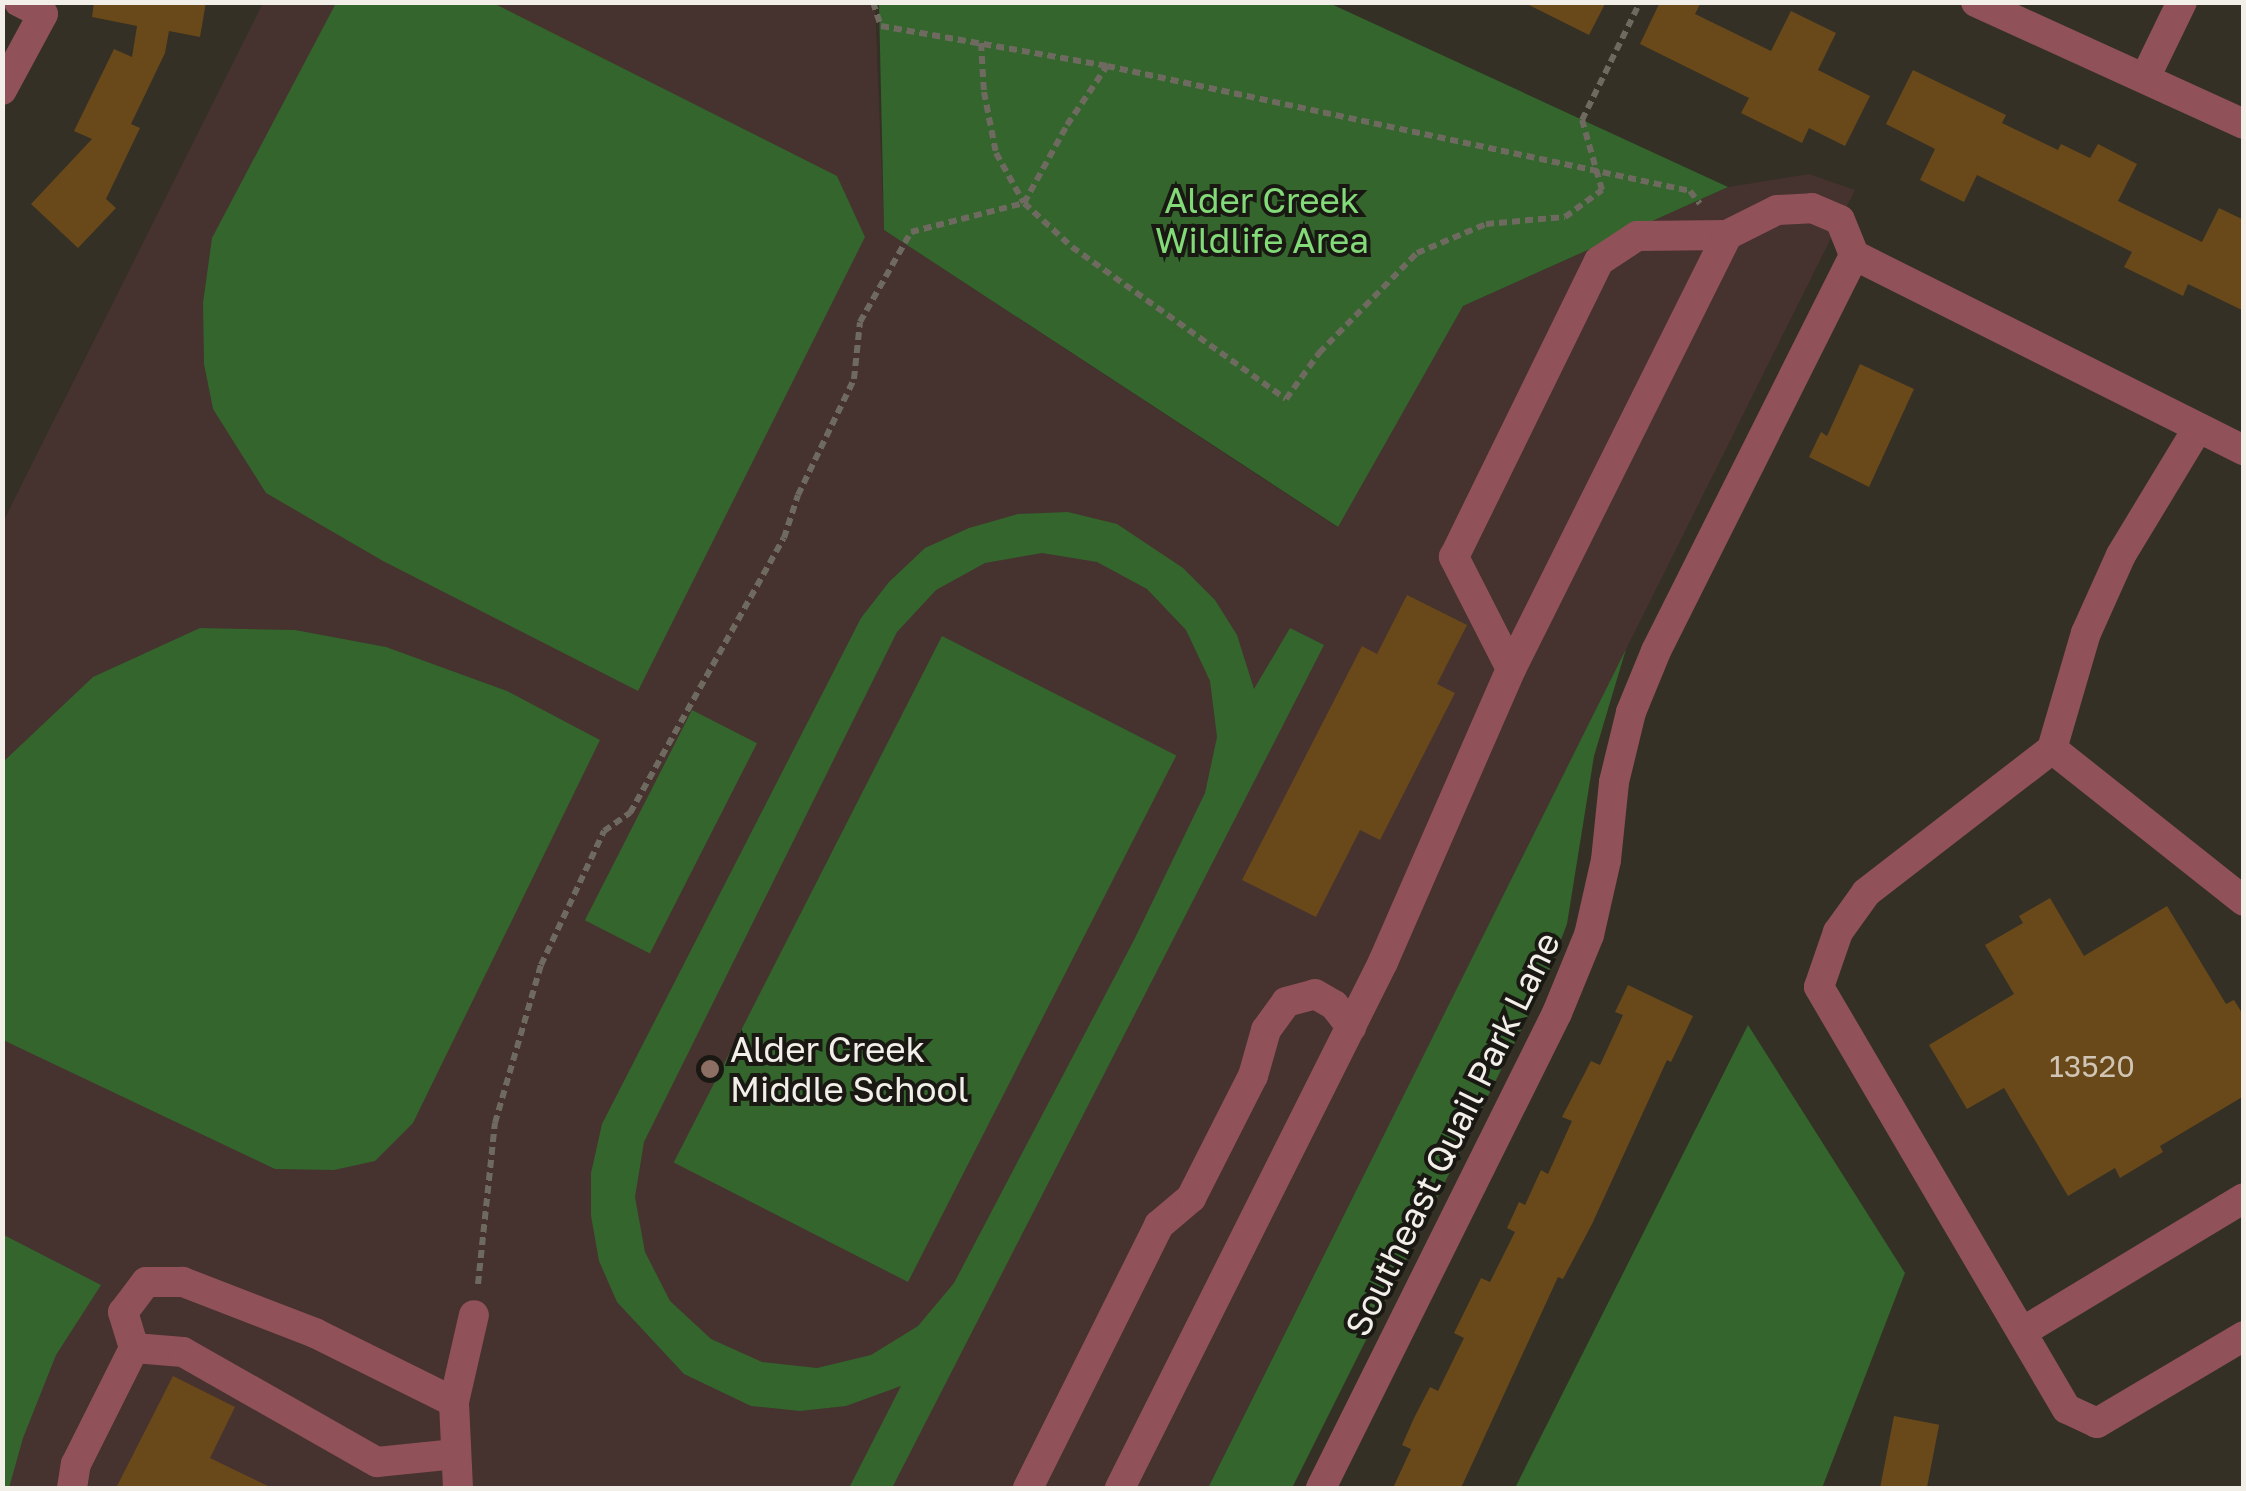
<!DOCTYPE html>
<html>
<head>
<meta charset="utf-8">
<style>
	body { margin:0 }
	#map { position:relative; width:2246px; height:1491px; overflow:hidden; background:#343025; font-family:"Golos Text",sans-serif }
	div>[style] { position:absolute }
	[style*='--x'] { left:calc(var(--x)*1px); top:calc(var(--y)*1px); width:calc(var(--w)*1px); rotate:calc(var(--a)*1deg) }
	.education>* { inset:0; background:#46322f }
	.green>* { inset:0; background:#33652c; transform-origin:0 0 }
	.building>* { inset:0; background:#69481a; transform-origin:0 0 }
	.path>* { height:6px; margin-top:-3px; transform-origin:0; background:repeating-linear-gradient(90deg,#6e6a60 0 8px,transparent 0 13px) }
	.minor>* { height:30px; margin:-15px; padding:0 15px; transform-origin:15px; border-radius:15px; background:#905158 }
	.dots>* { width:28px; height:28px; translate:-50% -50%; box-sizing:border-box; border:5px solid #1a1813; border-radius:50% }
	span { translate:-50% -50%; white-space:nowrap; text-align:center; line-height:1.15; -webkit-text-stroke:8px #1a1813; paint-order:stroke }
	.number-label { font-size:30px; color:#d0c5b4 }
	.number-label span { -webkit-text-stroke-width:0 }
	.park-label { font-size:35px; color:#83da78 }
	.poi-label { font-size:35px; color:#f2efe8 }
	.left { translate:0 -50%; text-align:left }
	.street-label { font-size:35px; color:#f2efe8 }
	.frame { position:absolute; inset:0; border:5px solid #f2efe8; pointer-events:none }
</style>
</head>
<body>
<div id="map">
	<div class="education">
		<div style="clip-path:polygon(263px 3px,875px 3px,884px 230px,1337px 527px,1463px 306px,1728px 187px,1809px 174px,1855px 190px,1208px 1488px,3px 1488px,2px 524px)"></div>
	</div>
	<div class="green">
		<div style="clip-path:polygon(336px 3px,493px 3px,837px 176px,865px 237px,638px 691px,383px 561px,266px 493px,213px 409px,204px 364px,203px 303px,212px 238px)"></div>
		<div style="clip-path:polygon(879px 3px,1329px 3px,1728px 187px,1463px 306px,1338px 527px,884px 230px)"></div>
		<div style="clip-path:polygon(evenodd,1068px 512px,1117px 524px,1183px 568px,1215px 600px,1237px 635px,1254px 689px,1290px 628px,1324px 645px,892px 1488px,849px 1488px,901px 1386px,846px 1406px,800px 1411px,751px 1406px,684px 1374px,617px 1302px,599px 1261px,591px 1216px,591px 1173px,602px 1124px,861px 618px,889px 582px,925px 548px,969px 528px,1018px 514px,1068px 512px,1042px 553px,1097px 562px,1147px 589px,1186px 630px,1210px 681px,1217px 737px,1205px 793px,1134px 940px,954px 1283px,918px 1326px,871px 1355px,817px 1368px,762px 1362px,711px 1339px,670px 1301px,645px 1252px,635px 1197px,644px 1142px,897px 632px,936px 590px,985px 563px,1042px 553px)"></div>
		<div style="clip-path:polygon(200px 628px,295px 630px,386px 647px,507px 691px,600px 740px,413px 1123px,375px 1161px,334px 1170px,275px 1169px,3px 1040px,3px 762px,93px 677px)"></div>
		<div style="left:942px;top:636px;width:263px;height:591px;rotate:27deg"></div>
		<div style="clip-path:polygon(1626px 649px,1594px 756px,1567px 924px,1544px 984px,1292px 1488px,1208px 1488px)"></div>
		<div style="left:692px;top:710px;width:73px;height:236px;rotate:27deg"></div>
		<div style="clip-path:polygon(1748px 1025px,1905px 1273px,1822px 1488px,1515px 1488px)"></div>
		<div style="clip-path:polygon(2px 1234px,101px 1285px,56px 1355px,23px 1438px,9px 1488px,2px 1488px)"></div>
	</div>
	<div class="building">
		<div style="clip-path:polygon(94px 2px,206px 2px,200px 37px,169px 31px,165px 53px,131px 124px,140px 128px,106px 199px,116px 208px,78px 248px,31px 204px,92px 139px,74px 131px,114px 49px,132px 57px,137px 26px,92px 17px)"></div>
		<div style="clip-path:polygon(1523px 2px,1606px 2px,1589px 35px)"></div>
		<div style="clip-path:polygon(1660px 2px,1701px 2px,1695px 14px,1771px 51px,1791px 11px,1836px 33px,1818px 70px,1870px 96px,1845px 146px,1809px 128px,1802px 143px,1741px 113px,1749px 98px,1640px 44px)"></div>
		<div style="clip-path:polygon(1913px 70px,2006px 115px,2002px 123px,2058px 150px,2061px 144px,2090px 158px,2098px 144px,2137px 164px,2118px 201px,2202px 242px,2219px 208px,2244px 220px,2244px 311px,2188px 284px,2183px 296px,2124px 267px,2132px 252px,1977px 175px,1964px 202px,1920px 180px,1935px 149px,1886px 124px)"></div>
		<div style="clip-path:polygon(1860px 364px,1914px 389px,1869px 487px,1809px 457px,1821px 432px,1827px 436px)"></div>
		<div style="clip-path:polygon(1407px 595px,1467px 625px,1437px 684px,1455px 693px,1380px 840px,1360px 830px,1316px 917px,1242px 880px,1362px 646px,1377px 654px)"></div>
		<div style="clip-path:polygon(2050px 898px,2084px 956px,2167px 906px,2226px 1004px,2234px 1000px,2244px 1016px,2244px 1096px,2160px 1146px,2163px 1152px,2120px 1178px,2115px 1168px,2068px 1196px,2004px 1088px,1967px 1109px,1929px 1045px,2014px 994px,1985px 945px,2023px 923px,2019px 916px)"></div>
		<div style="clip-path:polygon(1628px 985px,1693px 1016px,1671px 1062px,1667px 1060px,1592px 1224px,1563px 1279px,1558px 1277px,1461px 1488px,1393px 1488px,1411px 1449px,1402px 1445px,1414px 1418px,1430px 1387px,1438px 1391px,1464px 1338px,1454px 1333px,1481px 1278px,1490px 1282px,1515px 1232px,1507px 1228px,1519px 1202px,1525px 1205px,1541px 1170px,1548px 1174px,1572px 1121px,1562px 1117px,1591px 1061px,1600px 1065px,1623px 1015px,1615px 1012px)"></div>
		<div style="clip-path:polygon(173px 1376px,235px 1407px,210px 1458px,272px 1488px,116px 1488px)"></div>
		<div style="left:1894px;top:1416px;width:46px;height:74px;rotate:11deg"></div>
	</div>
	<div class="path">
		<div style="--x:873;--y:2;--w:25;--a:72"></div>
		<div style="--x:881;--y:26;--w:230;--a:10"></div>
		<div style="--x:1107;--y:66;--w:596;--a:12.1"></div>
		<div style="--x:1690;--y:191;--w:16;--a:52"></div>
		<div style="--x:981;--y:43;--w:49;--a:86.5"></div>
		<div style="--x:984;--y:92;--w:62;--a:78.9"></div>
		<div style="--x:996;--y:153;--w:57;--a:60.8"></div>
		<div style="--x:1024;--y:203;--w:65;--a:42.5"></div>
		<div style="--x:1072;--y:247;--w:262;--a:35.4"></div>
		<div style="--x:1286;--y:399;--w:57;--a:-54.3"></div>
		<div style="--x:1319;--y:353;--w:140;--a:-45.6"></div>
		<div style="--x:1417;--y:253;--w:75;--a:-22.8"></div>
		<div style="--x:1486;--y:224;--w:79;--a:-5.1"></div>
		<div style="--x:1565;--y:217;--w:46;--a:-36.1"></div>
		<div style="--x:1602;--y:190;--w:73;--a:-105.9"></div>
		<div style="--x:1582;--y:120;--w:131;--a:-63.8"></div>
		<div style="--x:478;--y:1284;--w:162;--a:-84"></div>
		<div style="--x:495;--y:1123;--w:165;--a:-73.8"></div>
		<div style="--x:541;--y:965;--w:148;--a:-64.8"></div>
		<div style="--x:604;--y:831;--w:32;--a:-35"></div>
		<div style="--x:630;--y:813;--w:315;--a:-60.8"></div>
		<div style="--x:784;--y:538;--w:45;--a:-72"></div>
		<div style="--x:798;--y:495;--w:129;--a:-64.2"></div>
		<div style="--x:854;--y:379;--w:57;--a:-84"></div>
		<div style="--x:860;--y:322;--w:103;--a:-60.5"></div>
		<div style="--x:911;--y:232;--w:117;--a:-14.4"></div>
		<div style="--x:1024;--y:203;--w:89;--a:-61.1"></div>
		<div style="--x:1067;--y:125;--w:71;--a:-55.9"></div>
	</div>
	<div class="minor">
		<div style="--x:1976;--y:2;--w:294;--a:24.5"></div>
		<div style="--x:2146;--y:76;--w:82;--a:-64.1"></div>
		<div style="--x:2;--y:90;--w:86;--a:-61.7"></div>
		<div style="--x:43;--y:14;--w:27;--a:-153"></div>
		<div style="--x:1854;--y:255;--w:436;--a:26.6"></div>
		<div style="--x:1511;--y:669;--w:126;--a:-117"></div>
		<div style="--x:1454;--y:557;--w:330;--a:-63.9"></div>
		<div style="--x:1599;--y:261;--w:45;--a:-33.3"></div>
		<div style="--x:1637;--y:236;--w:90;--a:-0.6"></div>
		<div style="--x:2052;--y:749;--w:121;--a:-73.7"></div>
		<div style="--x:2086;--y:633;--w:85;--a:-65.8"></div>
		<div style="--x:2121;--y:555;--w:149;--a:-58.8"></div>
		<div style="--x:2244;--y:901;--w:245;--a:-141.6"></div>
		<div style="--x:2052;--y:749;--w:235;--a:142.3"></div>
		<div style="--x:1866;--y:893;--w:48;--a:125.7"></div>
		<div style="--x:1838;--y:932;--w:58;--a:109.1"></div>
		<div style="--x:1819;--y:987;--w:489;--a:59.6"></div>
		<div style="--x:2067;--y:1409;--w:33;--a:25"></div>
		<div style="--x:2097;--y:1423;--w:171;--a:-30.6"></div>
		<div style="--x:2022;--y:1332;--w:259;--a:-31.1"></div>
		<div style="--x:454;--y:1402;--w:155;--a:-153.6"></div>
		<div style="--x:315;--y:1333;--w:142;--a:-158.9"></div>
		<div style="--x:183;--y:1282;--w:37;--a:180"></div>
		<div style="--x:146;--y:1282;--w:38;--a:127"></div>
		<div style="--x:123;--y:1312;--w:38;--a:73"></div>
		<div style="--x:134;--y:1348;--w:49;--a:4.7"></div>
		<div style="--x:183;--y:1352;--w:223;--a:29.6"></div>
		<div style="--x:377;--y:1462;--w:79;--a:-5.8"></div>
		<div style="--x:72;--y:1488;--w:24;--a:-81"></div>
		<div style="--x:76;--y:1464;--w:130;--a:-63.4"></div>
		<div style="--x:458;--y:1488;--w:86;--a:-92.7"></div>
		<div style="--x:454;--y:1402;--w:89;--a:-77.1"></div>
		<div style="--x:1028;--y:1488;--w:294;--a:-63.5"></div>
		<div style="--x:1159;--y:1225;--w:42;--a:-40.2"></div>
		<div style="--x:1191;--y:1198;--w:137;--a:-63.1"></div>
		<div style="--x:1253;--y:1076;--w:48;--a:-74.2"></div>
		<div style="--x:1266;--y:1030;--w:34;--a:-54"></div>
		<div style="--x:1286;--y:1002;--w:30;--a:-15"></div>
		<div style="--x:1315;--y:994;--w:22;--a:30"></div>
		<div style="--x:1334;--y:1005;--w:28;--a:52"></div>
		<div style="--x:1120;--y:1488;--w:588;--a:-63.43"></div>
		<div style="--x:1383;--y:962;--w:320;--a:-66.4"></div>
		<div style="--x:1511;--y:669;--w:485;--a:-63.5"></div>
		<div style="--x:1727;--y:235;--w:56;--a:-26.6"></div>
		<div style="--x:1777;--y:210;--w:35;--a:-3"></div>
		<div style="--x:1812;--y:208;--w:30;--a:23"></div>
		<div style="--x:1840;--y:220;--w:38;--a:68"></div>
		<div style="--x:1321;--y:1488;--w:530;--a:-63.58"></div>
		<div style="--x:1557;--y:1013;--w:84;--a:-67.7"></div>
		<div style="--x:1589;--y:935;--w:77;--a:-77.2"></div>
		<div style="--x:1606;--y:860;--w:78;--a:-84.1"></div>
		<div style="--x:1614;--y:782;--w:72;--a:-76.3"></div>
		<div style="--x:1631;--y:712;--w:66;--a:-67.7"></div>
		<div style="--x:1656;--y:651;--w:443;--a:-63.4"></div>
	</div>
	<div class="dots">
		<div style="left:710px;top:1069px;background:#8d6e63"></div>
	</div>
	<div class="number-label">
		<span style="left:2092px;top:1066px">13520</span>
	</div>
	<div class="park-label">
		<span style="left:1262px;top:220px">Alder Creek<br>Wildlife Area</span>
	</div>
	<div class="poi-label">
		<span class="left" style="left:730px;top:1069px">Alder Creek<br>Middle School</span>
	</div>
	<div class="street-label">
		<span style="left:1452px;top:1134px;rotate:-64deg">Southeast Quail Park Lane</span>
	</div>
	<div class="frame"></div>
</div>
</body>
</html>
